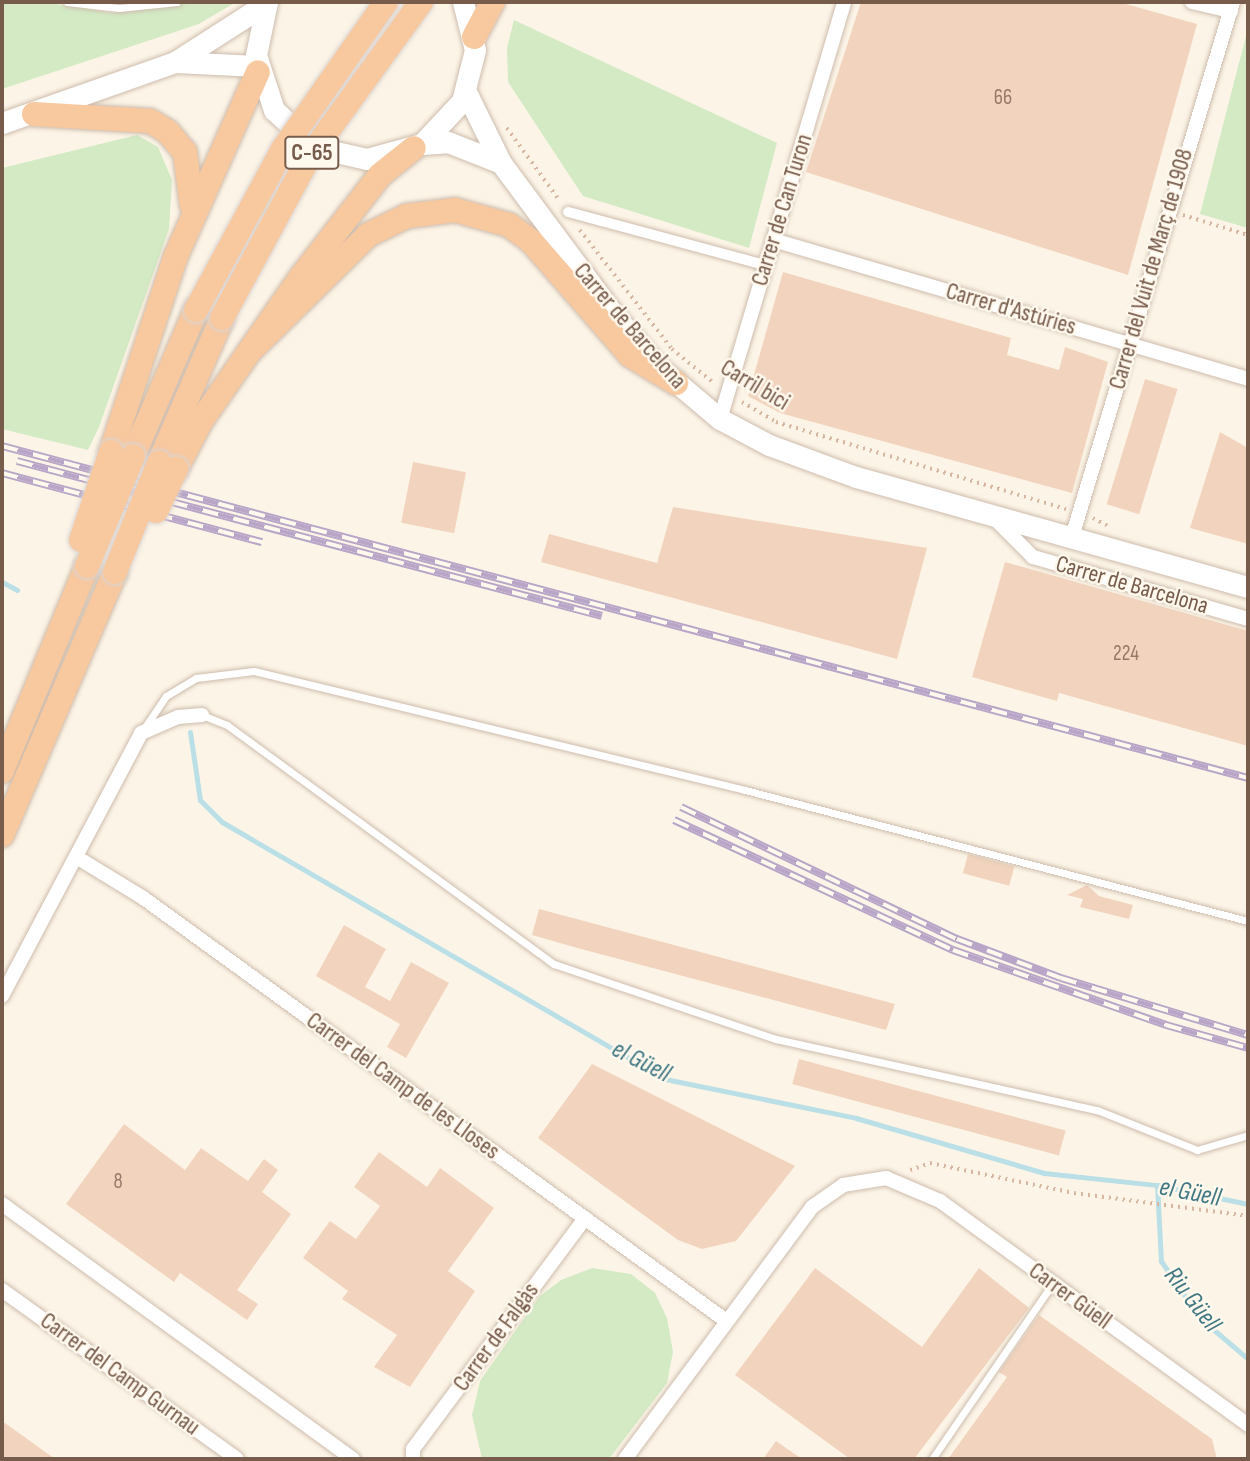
<!DOCTYPE html>
<html>
<head>
<meta charset="utf-8">
<style>
	body { margin:0 }
	#map { position:relative; width:1250px; height:1461px; overflow:hidden; background:#fcf5e7; font-family:"Sofia Sans Condensed",sans-serif }
	div>[style] { position:absolute }
	[style*='--x'] { left:calc(var(--x)*1px); top:calc(var(--y)*1px); width:calc(var(--w)*1px); rotate:calc(var(--a)*1deg) }
	.green>* { inset:0; background:#d3eac5 }
	.stream>* { height:5px; margin:-2.5px; padding:0 2.5px; transform-origin:2.5px; border-radius:2.5px; background:#bbdfe6 }
	.building>* { inset:0; background:#f2d4be; transform-origin:0 0 }
	.path>* { height:3.5px; margin-top:-1.75px; transform-origin:0; background:repeating-linear-gradient(90deg,#d7b7a1 0 2px,transparent 0 7px) }
	.roads { filter:drop-shadow(0 0 2px #cebcad) drop-shadow(0 0 2px #cebcad) }
	.service>* { height:7px; margin:-3.5px; padding:0 3.5px; transform-origin:3.5px; border-radius:3.5px; background:#fff }
	.pedestrian>* { height:10px; margin:-5px; padding:0 5px; transform-origin:5px; border-radius:5px; background:#fff }
	.minor>* { height:14px; margin:-7px; padding:0 7px; transform-origin:7px; border-radius:7px; background:#fff }
	.secondary>* { height:21px; margin:-10.5px; padding:0 10.5px; transform-origin:10.5px; border-radius:10.5px; background:#fff }
	.trunk>* { height:24px; margin:-12px; padding:0 12px; transform-origin:12px; border-radius:12px; background:#f8c89f }
	.rail>* { height:8px; margin-top:-4px; transform-origin:0; background:repeating-linear-gradient(90deg,#fff8ed 0 16px,#b8a5c7 0 32px); box-sizing:border-box; border-block:2px solid #b8a5c7 }
	.bridges { filter:drop-shadow(0 0 2px #dcd4d0) drop-shadow(0 0 2px #dcd4d0) }
	.trunk-bridge>* { height:24px; margin:-12px; padding:0 12px; transform-origin:12px; border-radius:12px; background:#f8c89f }
	span { translate:-50% -50%; white-space:nowrap; text-align:center; line-height:1.15; -webkit-text-stroke:5px #fff8ed; paint-order:stroke }
	.number-label { font-size:21px; color:#967968 }
	.number-label span { -webkit-text-stroke-width:0 }
	.shield-label span { padding:2px 5px; background:#fff8ed; border:2px solid; border-radius:5px; -webkit-text-stroke-width:0 }
	.shield-label { font-size:23px; color:#775b4b; font-weight:700 }
	.street-label { font-size:24px; color:#775b4b }
	.water-label { font-size:26px; color:#417783; font-style:italic }
	.frame { position:absolute; inset:0; border:4px solid #775b4b; pointer-events:none }
</style>
</head>
<body>
<div id="map">
	<div class="green">
		<div style="clip-path:polygon(2px 2px,43px 2px,113px 13px,188px 2px,236px 2px,199px 24px,2px 89px)"></div>
		<div style="clip-path:polygon(514px 20px,777px 143px,749px 248px,583px 196px,508px 82px,507px 48px)"></div>
		<div style="clip-path:polygon(1248px 28px,1248px 228px,1200px 214px)"></div>
		<div style="clip-path:polygon(137px 135px,158px 147px,172px 180px,169px 229px,99px 427px,88px 450px,2px 429px,2px 168px)"></div>
		<div style="clip-path:polygon(592px 1268px,631px 1274px,655px 1293px,667px 1318px,673px 1352px,667px 1383px,609px 1459px,482px 1459px,472px 1415px,480px 1381px,540px 1296px,561px 1280px)"></div>
	</div>
	<div class="stream">
		<div style="--x:2;--y:582;--w:17;--a:28"></div>
		<div style="--x:190;--y:732;--w:69;--a:81.6"></div>
		<div style="--x:200;--y:800;--w:31;--a:45"></div>
		<div style="--x:222;--y:822;--w:512;--a:30.12"></div>
		<div style="--x:665;--y:1079;--w:195;--a:11.5"></div>
		<div style="--x:856;--y:1118;--w:196;--a:16.3"></div>
		<div style="--x:1044;--y:1173;--w:114;--a:6.1"></div>
		<div style="--x:1157;--y:1185;--w:93;--a:11.8"></div>
		<div style="--x:1157;--y:1185;--w:76;--a:87"></div>
		<div style="--x:1161;--y:1261;--w:69;--a:55.6"></div>
		<div style="--x:1200;--y:1318;--w:63;--a:40.5"></div>
	</div>
	<div class="building">
		<div style="clip-path:polygon(861px 2px,1119px 2px,1197px 24px,1128px 275px,806px 172px)"></div>
		<div style="clip-path:polygon(783px 272px,1011px 338px,1007px 355px,1059px 370px,1065px 347px,1108px 362px,1072px 493px,780px 413px,748px 396px)"></div>
		<div style="left:1145px;top:379px;width:34px;height:131px;rotate:17deg"></div>
		<div style="clip-path:polygon(1220px 432px,1248px 448px,1248px 544px,1190px 528px)"></div>
		<div style="left:413px;top:462px;width:54px;height:62px;rotate:11deg"></div>
		<div style="clip-path:polygon(673px 507px,927px 548px,897px 659px,541px 562px,549px 534px,657px 563px)"></div>
		<div style="clip-path:polygon(1005px 562px,1248px 631px,1248px 746px,1059px 693px,1057px 701px,972px 677px)"></div>
		<div style="left:968px;top:854px;width:48px;height:20px;rotate:15deg"></div>
		<div style="clip-path:polygon(1087px 885px,1099px 896px,1133px 905px,1129px 919px,1080px 907px,1083px 899px,1067px 895px)"></div>
		<div style="clip-path:polygon(539px 909px,835px 988px,895px 1004px,886px 1030px,581px 949px,532px 935px)"></div>
		<div style="clip-path:polygon(344px 925px,386px 949px,365px 987px,390px 1001px,411px 962px,449px 983px,406px 1058px,387px 1047px,400px 1024px,316px 976px)"></div>
		<div style="left:799px;top:1059px;width:276px;height:26px;rotate:15deg"></div>
		<div style="clip-path:polygon(592px 1064px,795px 1166px,736px 1241px,702px 1249px,678px 1240px,538px 1138px)"></div>
		<div style="clip-path:polygon(124px 1124px,185px 1170px,201px 1148px,248px 1181px,264px 1159px,278px 1170px,262px 1192px,291px 1214px,237px 1290px,258px 1304px,247px 1320px,180px 1273px,174px 1282px,66px 1204px)"></div>
		<div style="clip-path:polygon(379px 1152px,427px 1187px,440px 1168px,494px 1208px,448px 1271px,475px 1291px,410px 1387px,374px 1367px,397px 1335px,342px 1299px,348px 1291px,303px 1258px,330px 1221px,356px 1239px,380px 1206px,354px 1187px)"></div>
		<div style="clip-path:polygon(815px 1268px,922px 1347px,979px 1268px,1029px 1308px,914px 1459px,850px 1459px,735px 1375px)"></div>
		<div style="clip-path:polygon(1039px 1315px,1212px 1439px,1217px 1459px,948px 1459px,1007px 1377px,999px 1372px)"></div>
		<div style="clip-path:polygon(2px 1421px,26px 1438px,55px 1459px,2px 1459px)"></div>
		<div style="clip-path:polygon(776px 1441px,802px 1459px,763px 1459px)"></div>
	</div>
	<div class="path">
		<div style="--x:507;--y:128;--w:90;--a:54"></div>
		<div style="--x:1183;--y:215;--w:68;--a:17.1"></div>
		<div style="--x:580;--y:230;--w:150;--a:52.3"></div>
		<div style="--x:672;--y:349;--w:55;--a:39.1"></div>
		<div style="--x:742;--y:402;--w:39;--a:30"></div>
		<div style="--x:776;--y:422;--w:303;--a:16.7"></div>
		<div style="--x:1093;--y:518;--w:17;--a:28"></div>
		<div style="--x:910;--y:1170;--w:21;--a:-19"></div>
		<div style="--x:930;--y:1163;--w:147;--a:11.8"></div>
		<div style="--x:1074;--y:1193;--w:176;--a:7.5"></div>
	</div>
	<div class="roads">
		<div class="service">
			<div style="--x:67;--y:2;--w:52;--a:6.6"></div>
			<div style="--x:119;--y:8;--w:58;--a:-5.9"></div>
			<div style="--x:202;--y:715;--w:27;--a:22"></div>
			<div style="--x:227;--y:725;--w:405;--a:36.2"></div>
			<div style="--x:554;--y:964;--w:234;--a:18.7"></div>
			<div style="--x:776;--y:1039;--w:329;--a:12.5"></div>
			<div style="--x:1097;--y:1110;--w:108;--a:21.8"></div>
			<div style="--x:1197;--y:1150;--w:53;--a:-16.4"></div>
			<div style="--x:143;--y:730;--w:41;--a:-55.9"></div>
			<div style="--x:166;--y:696;--w:35;--a:-31"></div>
			<div style="--x:196;--y:678;--w:58;--a:-6.9"></div>
			<div style="--x:254;--y:671;--w:505;--a:13.62"></div>
			<div style="--x:745;--y:790;--w:520;--a:14.6"></div>
			<div style="--x:932;--y:1459;--w:214;--a:-55.5"></div>
		</div>
		<div class="pedestrian">
			<div style="--x:568;--y:212;--w:204;--a:15.1"></div>
		</div>
		<div class="minor">
			<div style="--x:1192;--y:2;--w:40;--a:13"></div>
			<div style="--x:773;--y:240;--w:495;--a:16.3"></div>
			<div style="--x:720;--y:419;--w:435;--a:-73.4"></div>
			<div style="--x:994;--y:518;--w:55;--a:45"></div>
			<div style="--x:1033;--y:557;--w:224;--a:16.1"></div>
			<div style="--x:1072;--y:537;--w:559;--a:-73.25"></div>
			<div style="--x:78;--y:858;--w:75;--a:31.4"></div>
			<div style="--x:142;--y:897;--w:720;--a:35.96"></div>
			<div style="--x:2;--y:996;--w:297;--a:-62.1"></div>
			<div style="--x:141;--y:733;--w:40;--a:-23.4"></div>
			<div style="--x:178;--y:717;--w:24;--a:-5"></div>
			<div style="--x:2;--y:1204;--w:434;--a:36"></div>
			<div style="--x:2;--y:1290;--w:289;--a:35.7"></div>
			<div style="--x:413;--y:1459;--w:10;--a:-90"></div>
			<div style="--x:413;--y:1449;--w:288;--a:-53.3"></div>
			<div style="--x:625;--y:1459;--w:314;--a:-53.4"></div>
			<div style="--x:812;--y:1207;--w:38;--a:-35"></div>
			<div style="--x:843;--y:1185;--w:44;--a:-9.2"></div>
			<div style="--x:886;--y:1178;--w:59;--a:23.1"></div>
			<div style="--x:940;--y:1201;--w:381;--a:36"></div>
		</div>
		<div class="secondary">
			<div style="--x:267;--y:2;--w:54;--a:101.7"></div>
			<div style="--x:256;--y:55;--w:58;--a:71.9"></div>
			<div style="--x:274;--y:110;--w:54;--a:42.8"></div>
			<div style="--x:314;--y:147;--w:54;--a:12.8"></div>
			<div style="--x:367;--y:159;--w:57;--a:-15.3"></div>
			<div style="--x:422;--y:144;--w:59;--a:-47.1"></div>
			<div style="--x:462;--y:101;--w:53;--a:-75.7"></div>
			<div style="--x:475;--y:50;--w:49;--a:-104"></div>
			<div style="--x:175;--y:62;--w:82;--a:2.8"></div>
			<div style="--x:466;--y:92;--w:79;--a:63.8"></div>
			<div style="--x:501;--y:163;--w:184;--a:53.4"></div>
			<div style="--x:611;--y:311;--w:70;--a:50.2"></div>
			<div style="--x:656;--y:365;--w:84;--a:40.2"></div>
			<div style="--x:720;--y:419;--w:55;--a:28"></div>
			<div style="--x:769;--y:445;--w:93;--a:20.2"></div>
			<div style="--x:856;--y:477;--w:407;--a:15.7"></div>
			<div style="--x:2;--y:123;--w:183;--a:-19.4"></div>
			<div style="--x:175;--y:62;--w:109;--a:-32.7"></div>
			<div style="--x:422;--y:144;--w:26;--a:-4"></div>
			<div style="--x:448;--y:142;--w:57;--a:21.6"></div>
		</div>
		<div class="trunk">
			<div style="--x:474;--y:37;--w:40;--a:-62"></div>
			<div style="--x:34;--y:114;--w:116;--a:3.5"></div>
			<div style="--x:150;--y:121;--w:21;--a:31"></div>
			<div style="--x:168;--y:132;--w:26;--a:50"></div>
			<div style="--x:185;--y:152;--w:54;--a:82.6"></div>
			<div style="--x:249;--y:352;--w:167;--a:-44.5"></div>
			<div style="--x:368;--y:235;--w:43;--a:-26"></div>
			<div style="--x:407;--y:216;--w:48;--a:-7.1"></div>
			<div style="--x:455;--y:210;--w:56;--a:15.5"></div>
			<div style="--x:509;--y:225;--w:27;--a:36"></div>
			<div style="--x:531;--y:241;--w:151;--a:49"></div>
			<div style="--x:630;--y:355;--w:54;--a:31.3"></div>
			<div style="--x:111;--y:452;--w:206;--a:-71.7"></div>
			<div style="--x:176;--y:256;--w:201;--a:-66"></div>
			<div style="--x:133;--y:456;--w:159;--a:-66.7"></div>
			<div style="--x:159;--y:463;--w:158;--a:-66.5"></div>
			<div style="--x:176;--y:469;--w:54;--a:-62.5"></div>
			<div style="--x:201;--y:421;--w:175;--a:-55.2"></div>
			<div style="--x:301;--y:277;--w:129;--a:-52.2"></div>
			<div style="--x:380;--y:175;--w:43;--a:-38.5"></div>
			<div style="--x:2;--y:771;--w:222;--a:-67.5"></div>
			<div style="--x:2;--y:835;--w:286;--a:-66.7"></div>
		</div>
	</div>
	<div class="rail">
		<div style="--x:2;--y:446;--w:1289;--a:14.92"></div>
		<div style="--x:17;--y:461;--w:605;--a:14.84"></div>
		<div style="--x:2;--y:473;--w:269;--a:14.9"></div>
		<div style="--x:681;--y:807;--w:306;--a:25.6"></div>
		<div style="--x:957;--y:939;--w:111;--a:20.6"></div>
		<div style="--x:1061;--y:978;--w:195;--a:17"></div>
		<div style="--x:674;--y:820;--w:308;--a:25"></div>
		<div style="--x:953;--y:950;--w:226;--a:19.4"></div>
		<div style="--x:1166;--y:1025;--w:85;--a:15.7"></div>
	</div>
	<div class="bridges">
		<div class="trunk-bridge">
			<div style="--x:196;--y:310;--w:183;--a:-61.6"></div>
			<div style="--x:283;--y:149;--w:179;--a:-55"></div>
			<div style="--x:222;--y:318;--w:183;--a:-61.6"></div>
			<div style="--x:309;--y:157;--w:191;--a:-54.1"></div>
			<div style="--x:156;--y:511;--w:47;--a:-64.5"></div>
			<div style="--x:81;--y:540;--w:93;--a:-71.2"></div>
			<div style="--x:87;--y:566;--w:119;--a:-67.3"></div>
			<div style="--x:115;--y:572;--w:118;--a:-68"></div>
		</div>
	</div>
	<div class="number-label">
		<span style="left:1003px;top:98px">66</span>
		<span style="left:1126px;top:654px">224</span>
		<span style="left:118px;top:1182px">8</span>
	</div>
	<div class="shield-label">
		<span style="left:312px;top:153px">C-65</span>
	</div>
	<div class="street-label">
		<span style="left:782px;top:210px;rotate:-73deg">Carrer de Can Turon</span>
		<span style="left:1151px;top:269px;rotate:-74deg">Carrer del Vuit de Març de 1908</span>
		<span style="left:1011px;top:309px;rotate:16deg">Carrer d'Astúries</span>
		<span style="left:630px;top:326px;rotate:49deg">Carrer de Barcelona</span>
		<span style="left:755px;top:385px;rotate:31deg">Carril bici</span>
		<span style="left:1132px;top:585px;rotate:16deg">Carrer de Barcelona</span>
		<span style="left:403px;top:1086px;rotate:36deg">Carrer del Camp de les Lloses</span>
		<span style="left:1070px;top:1296px;rotate:36deg">Carrer Güell</span>
		<span style="left:496px;top:1337px;rotate:-54deg">Carrer de Falgàs</span>
		<span style="left:120px;top:1374px;rotate:36deg">Carrer del Camp Gurnau</span>
	</div>
	<div class="water-label">
		<span style="left:641px;top:1062px;rotate:27deg">el Güell</span>
		<span style="left:1190px;top:1193px;rotate:11deg">el Güell</span>
		<span style="left:1192px;top:1300px;rotate:52deg">Riu Güell</span>
	</div>
	<div class="frame"></div>
</div>
</body>
</html>
